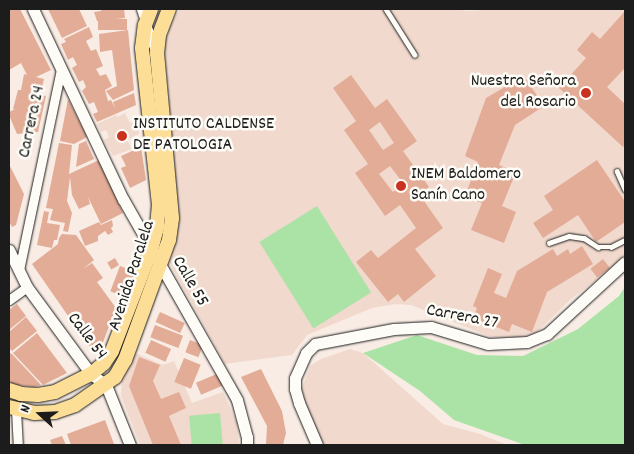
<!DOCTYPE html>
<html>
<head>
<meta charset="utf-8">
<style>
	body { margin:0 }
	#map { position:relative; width:634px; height:454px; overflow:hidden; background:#f8ece4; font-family:Dekko,sans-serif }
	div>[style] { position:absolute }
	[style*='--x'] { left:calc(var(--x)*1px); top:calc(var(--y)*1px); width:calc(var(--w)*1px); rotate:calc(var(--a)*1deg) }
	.built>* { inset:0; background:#f1d9cd }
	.green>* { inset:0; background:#abe3a7; transform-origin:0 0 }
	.building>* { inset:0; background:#e2ac97; transform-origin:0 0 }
	.roads { filter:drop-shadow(0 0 1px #1c1c1c) drop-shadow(0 0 1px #1c1c1c) }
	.service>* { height:4.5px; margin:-2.25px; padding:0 2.25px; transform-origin:2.25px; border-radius:2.25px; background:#fdfcf7 }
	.minor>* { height:9px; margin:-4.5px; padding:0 4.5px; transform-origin:4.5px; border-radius:4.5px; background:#fdfcf7 }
	.tertiary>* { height:11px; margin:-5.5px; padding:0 5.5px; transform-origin:5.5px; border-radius:5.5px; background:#fdfcf7 }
	.primary>* { height:14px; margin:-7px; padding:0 7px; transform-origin:7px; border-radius:7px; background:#fdde96 }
	.dots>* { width:14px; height:14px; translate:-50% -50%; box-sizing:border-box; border:2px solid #fdfcf7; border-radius:50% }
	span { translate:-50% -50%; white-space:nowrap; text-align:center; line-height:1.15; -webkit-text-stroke:5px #fdfcf7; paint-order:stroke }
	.poi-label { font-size:18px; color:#1c1c1c }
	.right { translate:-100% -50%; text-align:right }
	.left { translate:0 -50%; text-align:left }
	.street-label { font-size:18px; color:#1c1c1c }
	.frame { position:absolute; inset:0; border:10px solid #1c1c1c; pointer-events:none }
	.north { position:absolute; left:15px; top:389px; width:50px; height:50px; -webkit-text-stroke:4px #fdfcf7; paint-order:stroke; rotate:290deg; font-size:14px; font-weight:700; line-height:20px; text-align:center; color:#1c1c1c }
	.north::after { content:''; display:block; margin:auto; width:18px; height:22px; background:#1c1c1c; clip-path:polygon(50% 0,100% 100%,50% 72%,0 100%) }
</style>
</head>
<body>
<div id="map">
	<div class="built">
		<div style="clip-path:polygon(180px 9px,452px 9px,468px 11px,495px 9px,625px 9px,625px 254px,614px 266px,570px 300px,536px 333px,520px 337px,491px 337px,411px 305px,396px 304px,372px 308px,307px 335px,292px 355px,225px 364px,169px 262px,175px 240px,177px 198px,164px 43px,171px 24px)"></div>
		<div style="clip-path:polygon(125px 113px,130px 123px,138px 120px,139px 134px,127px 140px,132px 149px,113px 156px,104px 140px,109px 137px,106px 130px,101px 132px,97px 124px,116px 115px,118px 117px)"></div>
		<div style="clip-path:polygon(350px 349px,363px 353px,443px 424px,480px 434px,507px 445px,324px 445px,304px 403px,302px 388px,310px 366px,321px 359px)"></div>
		<div style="clip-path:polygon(135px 353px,163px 365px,174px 361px,192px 403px,223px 392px,237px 423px,239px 445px,140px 445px,121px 396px,122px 379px)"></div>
	</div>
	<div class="green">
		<div style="left:317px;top:206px;width:102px;height:68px;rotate:58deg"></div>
		<div style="clip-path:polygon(625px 287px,625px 445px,525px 445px,454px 420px,420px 391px,363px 353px,417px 335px,477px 355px,523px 356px,578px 329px,619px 296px)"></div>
		<div style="left:220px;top:413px;width:32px;height:31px;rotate:85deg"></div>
	</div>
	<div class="building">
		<div style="clip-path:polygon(9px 9px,20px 9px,51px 70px,36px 77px,44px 79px,40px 95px,46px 96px,38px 132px,17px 134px,9px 115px,9px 112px,15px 109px,13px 109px,18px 90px,21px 90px,24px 74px,27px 75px,21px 63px,9px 70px)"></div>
		<div style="clip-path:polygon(48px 9px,79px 9px,87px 26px,62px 38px)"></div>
		<div style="clip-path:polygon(101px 9px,124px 9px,125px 18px,97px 21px,94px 12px,101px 11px)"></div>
		<div style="clip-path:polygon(625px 11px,625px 68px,607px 87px,625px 104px,625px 144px,623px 147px,559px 88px,586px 58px,577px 50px,592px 32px,600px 39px)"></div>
		<div style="left:127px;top:19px;width:11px;height:29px;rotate:90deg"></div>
		<div style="clip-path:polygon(89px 27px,93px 37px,86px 41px,91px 51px,96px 49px,103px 66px,96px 69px,100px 76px,106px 74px,112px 86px,105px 90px,108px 101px,111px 100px,115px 108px,113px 102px,134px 93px,136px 105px,97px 122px,93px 114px,98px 112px,94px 102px,89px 104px,82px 91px,86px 87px,83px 80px,79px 82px,72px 68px,77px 65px,73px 57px,68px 60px,61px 44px,66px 42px,64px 39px)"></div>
		<div style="clip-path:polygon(128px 30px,134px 90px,113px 100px,106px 91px,117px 86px,112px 50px,100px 52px,99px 34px)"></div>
		<div style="clip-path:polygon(evenodd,351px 75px,375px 108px,387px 99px,417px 141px,403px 151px,429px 187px,419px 194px,443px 228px,415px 249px,436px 276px,404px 302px,398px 294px,388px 302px,356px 262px,371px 250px,378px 258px,416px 228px,400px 205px,385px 216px,355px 173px,368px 164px,344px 130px,356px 121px,333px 88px,351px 75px,380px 122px,394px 143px,383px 150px,369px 130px,380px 122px,351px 75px,390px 166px,403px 183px,393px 192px,379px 174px,390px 166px)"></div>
		<div style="clip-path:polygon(524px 76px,544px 106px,515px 125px,499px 165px,516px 172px,502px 206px,516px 212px,504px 243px,471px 230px,482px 203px,465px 196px,478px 162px,465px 156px,486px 98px)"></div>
		<div style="clip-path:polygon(68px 99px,87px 137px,74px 144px,60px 141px)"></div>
		<div style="clip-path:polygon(86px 141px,94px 159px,76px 167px,79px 144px)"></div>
		<div style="clip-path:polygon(59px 143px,72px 145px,69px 174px,99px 160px,123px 213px,101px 224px,88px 197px,90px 204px,79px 209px,72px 195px,70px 177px,67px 201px,72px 213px,68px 232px,63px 231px,65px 223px,50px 220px,53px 209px,46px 208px)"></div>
		<div style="clip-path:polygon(141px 147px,146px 180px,130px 188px,121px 168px,126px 166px,121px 156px)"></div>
		<div style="clip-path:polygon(597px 160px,624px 200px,625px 199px,625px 222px,596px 242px,578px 215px,543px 238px,533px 223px,553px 210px,544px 196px)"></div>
		<div style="clip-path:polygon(9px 164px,24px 194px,16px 225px,12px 227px,9px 221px)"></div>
		<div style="clip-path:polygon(44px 211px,49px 212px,47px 223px,60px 225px,57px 240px,54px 240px,52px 248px,37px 245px)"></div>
		<div style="clip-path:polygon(112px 220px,113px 226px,111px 228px,113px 232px,108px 235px,105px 231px,98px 236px,98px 241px,85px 246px,79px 231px,99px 222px,101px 225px)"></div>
		<div style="clip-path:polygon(62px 234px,76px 235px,94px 260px,83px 269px,92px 263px,103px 278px,97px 282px,116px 308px,102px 345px,97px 348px,89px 346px,32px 264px,58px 244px,59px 238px)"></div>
		<div style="clip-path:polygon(582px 246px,593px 264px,547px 292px,532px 332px,512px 324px,509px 332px,473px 318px,477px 308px,473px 306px,488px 268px,502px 274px,494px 293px,506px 298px,517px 271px,553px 249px,557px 256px,568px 249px,570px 254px)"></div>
		<div style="left:115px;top:258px;width:8px;height:9px;rotate:60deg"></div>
		<div style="left:603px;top:259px;width:11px;height:16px;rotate:52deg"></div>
		<div style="left:120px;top:266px;width:14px;height:27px;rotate:21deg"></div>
		<div style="clip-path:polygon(17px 304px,26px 316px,9px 330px,9px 310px)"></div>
		<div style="left:160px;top:312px;width:27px;height:11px;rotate:24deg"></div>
		<div style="clip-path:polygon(26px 317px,37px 331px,12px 351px,9px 348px,9px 332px)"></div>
		<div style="left:155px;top:325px;width:30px;height:13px;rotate:21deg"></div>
		<div style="clip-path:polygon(37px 333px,67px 373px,43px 385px,13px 353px)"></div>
		<div style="left:151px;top:340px;width:22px;height:14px;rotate:24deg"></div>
		<div style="left:190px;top:340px;width:14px;height:13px;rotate:21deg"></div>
		<div style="clip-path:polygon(9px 353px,12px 354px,41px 385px,34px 387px,9px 384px)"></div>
		<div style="clip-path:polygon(139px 357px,160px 365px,153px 381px,161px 399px,179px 392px,186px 408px,169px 416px,181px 445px,153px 445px,129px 386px)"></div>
		<div style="left:184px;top:358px;width:18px;height:26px;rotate:22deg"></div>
		<div style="clip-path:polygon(261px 369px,282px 411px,286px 433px,283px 445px,266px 445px,267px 426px,241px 377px)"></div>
		<div style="left:219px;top:373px;width:13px;height:25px;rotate:67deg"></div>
		<div style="clip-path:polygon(105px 420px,114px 444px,71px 445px,67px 434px)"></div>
		<div style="clip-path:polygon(62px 436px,66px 445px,52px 445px,50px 440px)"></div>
	</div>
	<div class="roads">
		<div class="service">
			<div style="--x:386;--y:9;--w:54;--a:57.8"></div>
			<div style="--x:617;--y:171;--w:20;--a:66"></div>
			<div style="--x:549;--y:243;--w:21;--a:-19"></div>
			<div style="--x:569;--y:236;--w:15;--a:8"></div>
			<div style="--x:584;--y:238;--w:17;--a:33"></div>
			<div style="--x:598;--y:247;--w:13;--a:0"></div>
			<div style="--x:611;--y:247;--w:16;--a:-27"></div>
		</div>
		<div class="minor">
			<div style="--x:141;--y:9;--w:44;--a:71.6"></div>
			<div style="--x:19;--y:270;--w:205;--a:-78.2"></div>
			<div style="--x:9;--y:300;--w:22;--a:-36"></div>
			<div style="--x:16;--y:410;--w:35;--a:87"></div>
		</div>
		<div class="tertiary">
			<div style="--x:33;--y:9;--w:210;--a:64.7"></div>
			<div style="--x:123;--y:199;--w:231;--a:60.4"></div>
			<div style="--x:237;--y:400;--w:38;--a:75"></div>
			<div style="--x:247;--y:437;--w:8;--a:90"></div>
			<div style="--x:9;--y:250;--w:41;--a:64.1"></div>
			<div style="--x:27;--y:287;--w:108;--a:53.7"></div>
			<div style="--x:91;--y:374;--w:19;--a:36"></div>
			<div style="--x:106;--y:385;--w:65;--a:68.2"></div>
			<div style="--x:317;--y:445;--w:46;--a:-113.2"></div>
			<div style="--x:299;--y:403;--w:15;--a:-106"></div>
			<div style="--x:295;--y:389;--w:11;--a:-90"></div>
			<div style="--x:295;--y:378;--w:27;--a:-66"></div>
			<div style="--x:306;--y:353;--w:13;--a:-45"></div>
			<div style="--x:315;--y:344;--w:80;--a:-10.8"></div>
			<div style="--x:394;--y:329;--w:37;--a:-3"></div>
			<div style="--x:431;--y:327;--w:59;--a:16.6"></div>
			<div style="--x:488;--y:344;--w:39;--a:-3"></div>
			<div style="--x:527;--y:342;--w:22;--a:-22"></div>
			<div style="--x:547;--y:334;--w:106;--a:-42.7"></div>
		</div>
		<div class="primary">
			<div style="--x:9;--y:390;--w:13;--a:18"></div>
			<div style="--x:21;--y:394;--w:17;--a:3"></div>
			<div style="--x:38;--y:395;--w:17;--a:-10"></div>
			<div style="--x:55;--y:392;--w:40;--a:-26.6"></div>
			<div style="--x:91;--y:374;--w:17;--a:-40"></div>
			<div style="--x:104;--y:363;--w:14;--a:-56"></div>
			<div style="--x:112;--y:351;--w:108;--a:-68.9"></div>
			<div style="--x:151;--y:250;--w:24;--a:-75"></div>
			<div style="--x:157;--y:227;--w:22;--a:-85"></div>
			<div style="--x:159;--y:205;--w:158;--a:-96.2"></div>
			<div style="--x:142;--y:48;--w:23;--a:-83"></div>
			<div style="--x:145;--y:25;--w:17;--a:-69"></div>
			<div style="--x:9;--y:407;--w:26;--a:13"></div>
			<div style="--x:34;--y:413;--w:21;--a:-3"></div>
			<div style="--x:55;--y:412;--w:21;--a:-19"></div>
			<div style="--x:75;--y:405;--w:49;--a:-35"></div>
			<div style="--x:115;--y:377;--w:20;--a:-60"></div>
			<div style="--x:125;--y:360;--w:128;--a:-69.9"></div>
			<div style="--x:169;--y:240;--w:22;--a:-82"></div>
			<div style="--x:172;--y:218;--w:165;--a:-95.2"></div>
			<div style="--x:157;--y:54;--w:19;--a:-84"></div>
			<div style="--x:159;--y:35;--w:28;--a:-69"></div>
		</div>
	</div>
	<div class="dots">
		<div style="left:586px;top:93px;background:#c8321e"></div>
		<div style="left:122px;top:136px;background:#c8321e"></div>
		<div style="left:401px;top:186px;background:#c8321e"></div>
	</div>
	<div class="poi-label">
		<span class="right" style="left:576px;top:93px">Nuestra Señora<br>del Rosario</span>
		<span class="left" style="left:133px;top:136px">INSTITUTO CALDENSE<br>DE PATOLOGIA</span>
		<span class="left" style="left:411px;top:186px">INEM Baldomero<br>Sanín Cano</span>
	</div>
	<div class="street-label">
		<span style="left:33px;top:122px;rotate:-78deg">Carrera 24</span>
		<span style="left:133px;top:276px;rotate:-72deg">Avenida Paralela</span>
		<span style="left:189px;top:282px;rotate:60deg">Calle 55</span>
		<span style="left:462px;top:318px;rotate:11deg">Carrera 27</span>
		<span style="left:86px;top:337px;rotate:53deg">Calle 54</span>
	</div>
	<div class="frame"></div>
	<div class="north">N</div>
</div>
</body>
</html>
